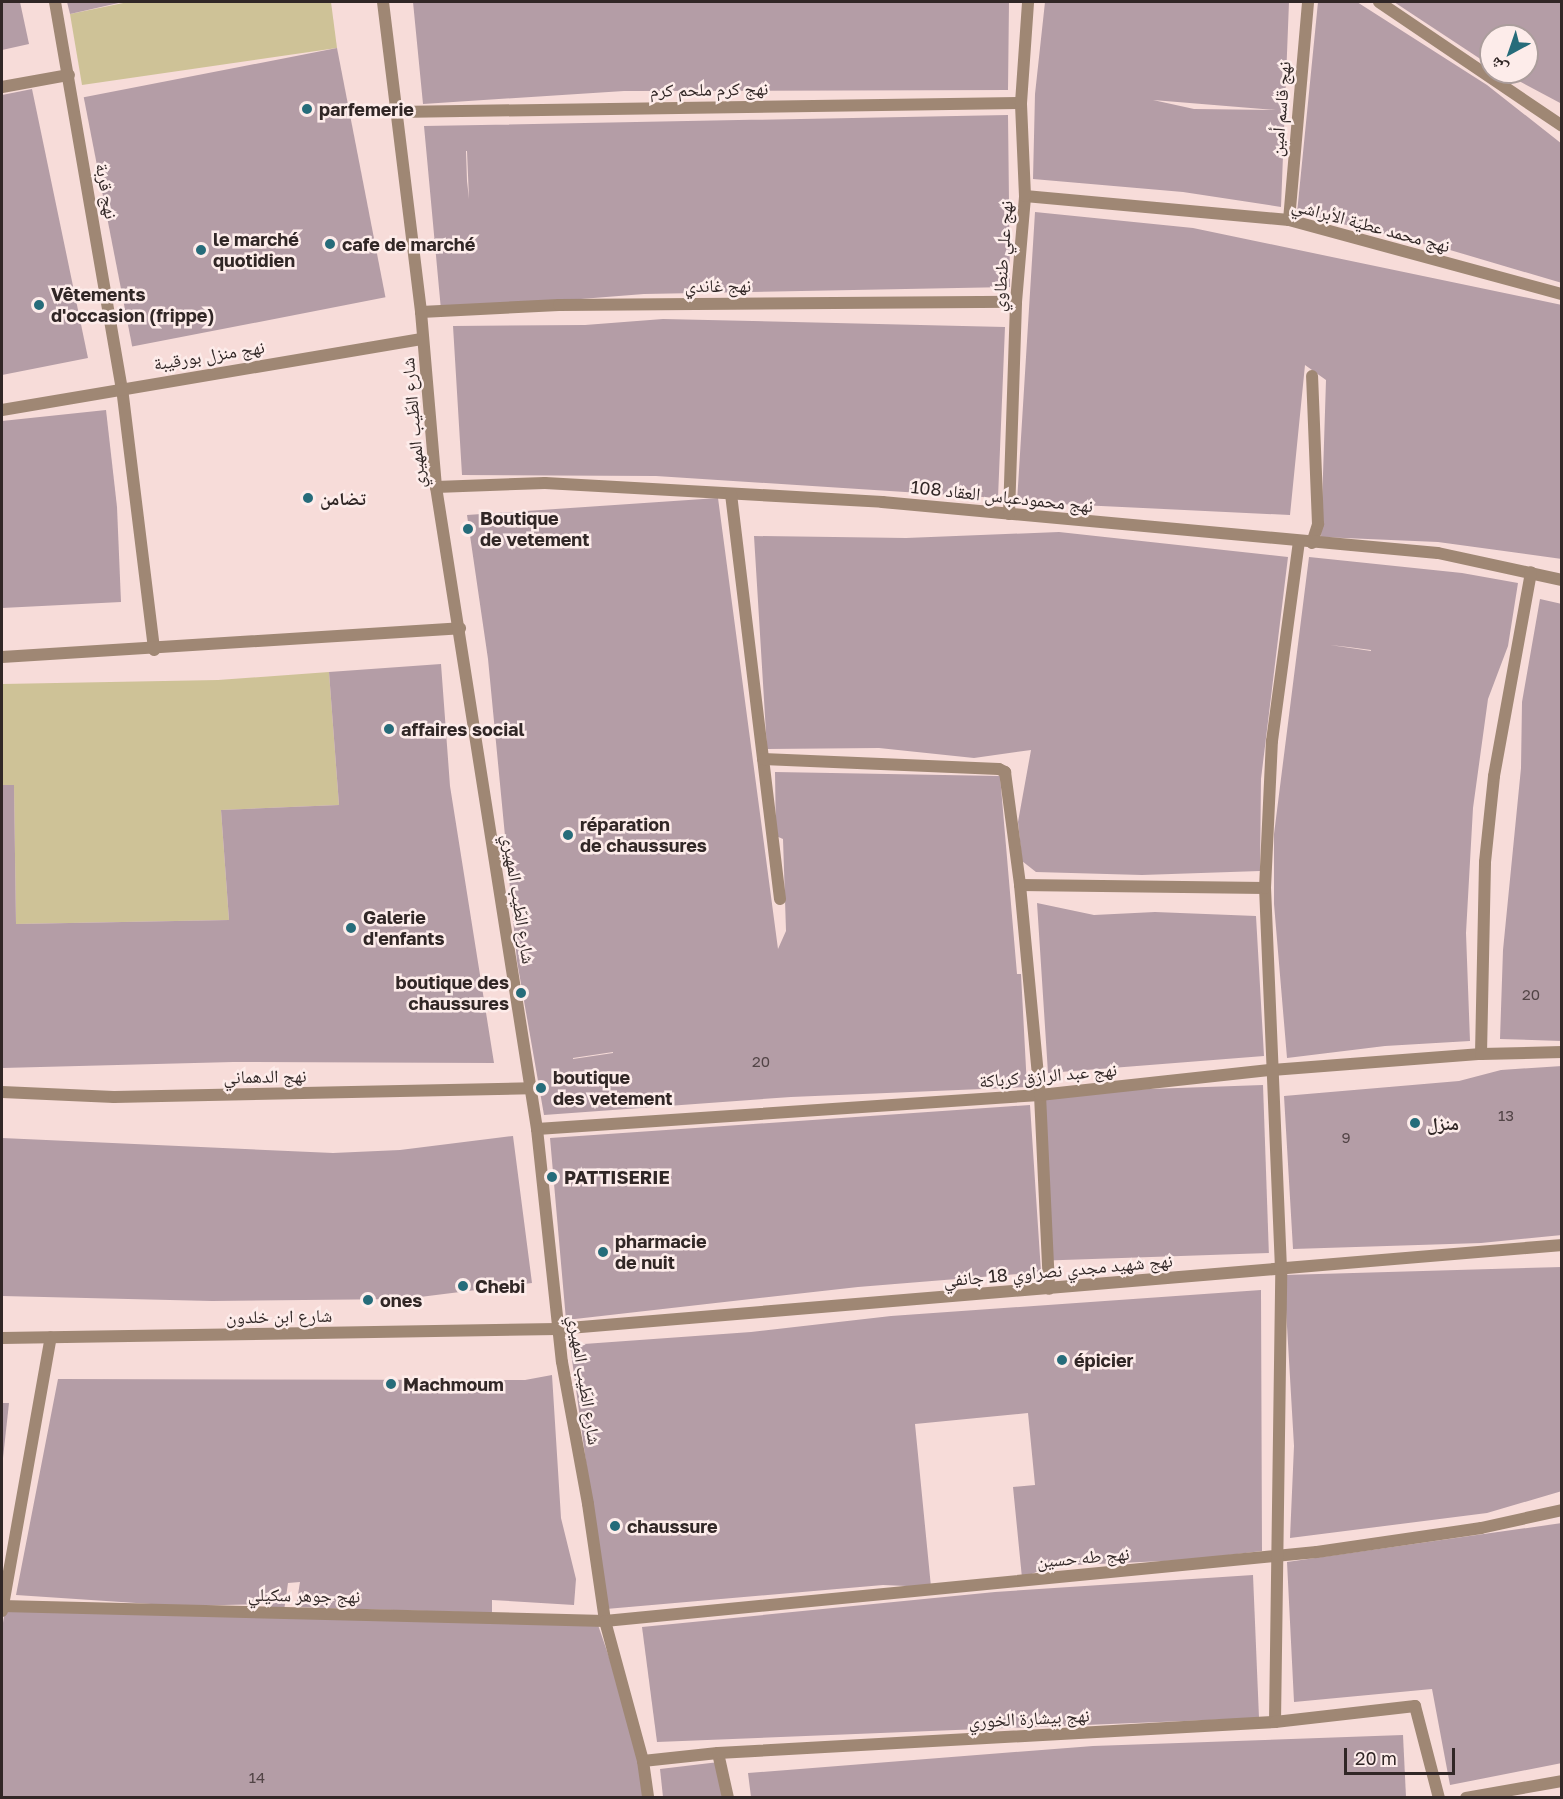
<!DOCTYPE html>
<html>
<head>
<meta charset="utf-8">
<style>
	body { margin:0 }
	#map { position:relative; width:1563px; height:1799px; overflow:hidden; background:#f7dcd9; font-family:"Golos Text","Noto Naskh Arabic",sans-serif }
	div>[style] { position:absolute }
	[style*='--x'] { left:calc(var(--x)*1px); top:calc(var(--y)*1px); width:calc(var(--w)*1px); rotate:calc(var(--a)*1deg) }
	.green>* { inset:0; background:#cec297 }
	.building>* { inset:0; background:#b49da6; transform-origin:0 0 }
	.pedestrian>* { height:12px; margin:-6px; padding:0 6px; transform-origin:6px; border-radius:6px; background:#9f8774 }
	.minor>* { height:12px; margin:-6px; padding:0 6px; transform-origin:6px; border-radius:6px; background:#9f8774 }
	.tertiary>* { height:12px; margin:-6px; padding:0 6px; transform-origin:6px; border-radius:6px; background:#9f8774 }
	.dots>* { width:16px; height:16px; translate:-50% -50%; box-sizing:border-box; border:3px solid #fdecea; border-radius:50% }
	span { translate:-50% -50%; white-space:nowrap; text-align:center; line-height:1.15; -webkit-text-stroke:5px #fdecea; paint-order:stroke }
	.number-label { font-size:15px; color:#524446 }
	.number-label span { -webkit-text-stroke-width:0 }
	.street-label { font-size:18px; color:#312726 }
	.poi-label { font-size:18px; color:#312726; font-weight:700 }
	.left { translate:0 -50%; text-align:left }
	.right { translate:-100% -50%; text-align:right }
	.frame { position:absolute; inset:0; border:3px solid #312726; pointer-events:none }
	.north { position:absolute; left:1479px; top:24px; width:60px; height:60px; box-sizing:border-box; background:#fdecea; border:2px solid #ab9d9c; border-radius:50%; rotate:220deg; font-size:16px; font-weight:700; line-height:24px; text-align:center; color:#312726 }
	.north::after { content:''; display:block; margin:auto; width:21px; height:27px; background:#266c7a; clip-path:polygon(50% 0,100% 100%,50% 72%,0 100%) }
	.scale { position:absolute; left:1344px; top:1748px; width:111px; height:27px; box-sizing:border-box; border:3px solid #312726; border-top:0; padding-left:8px; font-size:18px; line-height:21px; white-space:nowrap; color:#312726; -webkit-text-stroke:4px #fdecea; paint-order:stroke }
</style>
</head>
<body>
<div id="map">
	<div class="green">
		<div style="clip-path:polygon(128px 2px,331px 2px,337px 48px,82px 85px,70px 14px)"></div>
		<div style="clip-path:polygon(329px 672px,339px 805px,221px 810px,229px 920px,16px 924px,14px 786px,2px 785px,2px 684px,218px 680px)"></div>
	</div>
	<div class="building">
		<div style="clip-path:polygon(2px 2px,20px 2px,29px 44px,2px 50px)"></div>
		<div style="clip-path:polygon(67px 2px,123px 2px,70px 14px)"></div>
		<div style="clip-path:polygon(413px 2px,1009px 2px,1008px 90px,624px 91px,423px 104px)"></div>
		<div style="clip-path:polygon(evenodd,1045px 2px,1289px 2px,1281px 207px,1183px 192px,1033px 179px,1035px 94px,1045px 2px,1153px 100px,1276px 110px,1194px 109px,1153px 100px)"></div>
		<div style="clip-path:polygon(1318px 2px,1357px 2px,1487px 85px,1562px 144px,1562px 283px,1450px 250px,1297px 213px)"></div>
		<div style="clip-path:polygon(1394px 2px,1562px 2px,1562px 104px,1502px 72px,1527px 72px,1527px 36px,1491px 36px,1491px 66px)"></div>
		<div style="left:337px;top:48px;width:254px;height:258px;rotate:79deg"></div>
		<div style="clip-path:polygon(32px 89px,88px 358px,2px 375px,2px 95px)"></div>
		<div style="clip-path:polygon(evenodd,1008px 115px,1010px 287px,644px 294px,441px 310px,424px 126px,1008px 115px,466px 151px,467px 151px,469px 199px,467px 181px,466px 151px)"></div>
		<div style="clip-path:polygon(1035px 212px,1193px 228px,1562px 305px,1562px 559px,1438px 542px,1321px 537px,1326px 380px,1305px 365px,1290px 515px,1017px 502px)"></div>
		<div style="clip-path:polygon(663px 319px,1005px 327px,998px 498px,656px 476px,462px 475px,453px 326px,585px 325px)"></div>
		<div style="clip-path:polygon(106px 410px,117px 507px,121px 602px,2px 608px,2px 421px)"></div>
		<div style="clip-path:polygon(evenodd,718px 498px,778px 949px,786px 931px,783px 839px,776px 836px,775px 772px,1000px 776px,1017px 974px,1021px 974px,1027px 1087px,791px 1097px,544px 1115px,517px 961px,488px 659px,467px 515px,718px 498px,613px 1052px,613px 1053px,573px 1059px,573px 1058px,613px 1052px)"></div>
		<div style="clip-path:polygon(1059px 532px,1288px 557px,1261px 779px,1260px 871px,1142px 875px,1036px 872px,1022px 861px,1018px 822px,1031px 750px,974px 758px,879px 748px,767px 749px,754px 536px,906px 538px)"></div>
		<div style="clip-path:polygon(evenodd,1309px 557px,1462px 573px,1518px 583px,1508px 646px,1488px 699px,1473px 808px,1466px 933px,1470px 1041px,1385px 1046px,1287px 1058px,1274px 904px,1274px 834px,1309px 557px,1330px 645px,1348px 647px,1371px 650px,1371px 651px,1330px 645px)"></div>
		<div style="clip-path:polygon(1540px 599px,1562px 604px,1562px 1041px,1500px 1039px,1503px 950px,1521px 768px,1522px 702px)"></div>
		<div style="clip-path:polygon(441px 664px,450px 786px,494px 1063px,233px 1062px,2px 1068px,2px 785px,14px 785px,16px 924px,229px 920px,221px 810px,339px 805px,329px 672px)"></div>
		<div style="clip-path:polygon(1037px 903px,1094px 915px,1155px 912px,1256px 916px,1264px 1056px,1048px 1073px)"></div>
		<div style="clip-path:polygon(1562px 1066px,1562px 1235px,1481px 1243px,1293px 1249px,1284px 1096px,1459px 1081px,1501px 1070px)"></div>
		<div style="left:1263px;top:1085px;width:168px;height:221px;rotate:88deg"></div>
		<div style="clip-path:polygon(1030px 1105px,1041px 1272px,858px 1287px,566px 1320px,550px 1138px)"></div>
		<div style="clip-path:polygon(513px 1136px,532px 1283px,404px 1299px,212px 1301px,2px 1296px,2px 1138px,333px 1153px,400px 1150px)"></div>
		<div style="clip-path:polygon(1562px 1267px,1562px 1491px,1487px 1513px,1290px 1538px,1294px 1446px,1284px 1275px)"></div>
		<div style="clip-path:polygon(1261px 1290px,1262px 1551px,1187px 1560px,1051px 1566px,1022px 1578px,1013px 1487px,1035px 1485px,1028px 1413px,915px 1424px,931px 1587px,883px 1585px,606px 1609px,570px 1345px,751px 1332px,891px 1316px)"></div>
		<div style="clip-path:polygon(552px 1375px,561px 1518px,576px 1579px,574px 1605px,492px 1600px,492px 1613px,296px 1607px,300px 1582px,288px 1583px,284px 1611px,265px 1610px,265px 1604px,181px 1606px,16px 1595px,58px 1379px,525px 1380px)"></div>
		<div style="clip-path:polygon(2px 1403px,9px 1403px,3px 1458px,2px 1458px)"></div>
		<div style="clip-path:polygon(1562px 1523px,1562px 1763px,1450px 1785px,1432px 1689px,1294px 1702px,1287px 1562px)"></div>
		<div style="clip-path:polygon(1253px 1575px,1259px 1718px,657px 1742px,642px 1627px,995px 1592px)"></div>
		<div style="clip-path:polygon(5px 1610px,598px 1625px,629px 1715px,641px 1763px,643px 1797px,2px 1797px,2px 1629px)"></div>
		<div style="clip-path:polygon(1403px 1735px,1406px 1797px,751px 1797px,748px 1773px,1093px 1746px)"></div>
		<div style="clip-path:polygon(719px 1762px,724px 1797px,663px 1797px,660px 1769px)"></div>
	</div>
	<div class="pedestrian">
		<div style="--x:1312;--y:543;--w:20;--a:-72"></div>
		<div style="--x:1318;--y:524;--w:148;--a:-92.3"></div>
	</div>
	<div class="minor">
		<div style="--x:55;--y:2;--w:392;--a:80.2"></div>
		<div style="--x:122;--y:388;--w:264;--a:83"></div>
		<div style="--x:1379;--y:2;--w:221;--a:34.1"></div>
		<div style="--x:2;--y:87;--w:68;--a:-10.2"></div>
		<div style="--x:396;--y:112;--w:625;--a:-0.83"></div>
		<div style="--x:1025;--y:196;--w:265;--a:5.2"></div>
		<div style="--x:1289;--y:220;--w:283;--a:15.2"></div>
		<div style="--x:1289;--y:220;--w:219;--a:-85"></div>
		<div style="--x:421;--y:312;--w:138;--a:-2.9"></div>
		<div style="--x:559;--y:305;--w:457;--a:-0.4"></div>
		<div style="--x:2;--y:410;--w:427;--a:-9.6"></div>
		<div style="--x:436;--y:487;--w:109;--a:-2.1"></div>
		<div style="--x:545;--y:483;--w:338;--a:3.2"></div>
		<div style="--x:882;--y:502;--w:558;--a:5.24"></div>
		<div style="--x:1438;--y:553;--w:127;--a:12.3"></div>
		<div style="--x:731;--y:494;--w:408;--a:83.1"></div>
		<div style="--x:1009;--y:514;--w:212;--a:-88.1"></div>
		<div style="--x:1016;--y:302;--w:106;--a:-85.1"></div>
		<div style="--x:1025;--y:196;--w:93;--a:-92.5"></div>
		<div style="--x:1021;--y:103;--w:101;--a:-86"></div>
		<div style="--x:2;--y:657;--w:459;--a:-3.6"></div>
		<div style="--x:763;--y:759;--w:236;--a:2.4"></div>
		<div style="--x:999;--y:769;--w:7;--a:27"></div>
		<div style="--x:1005;--y:772;--w:114;--a:82.4"></div>
		<div style="--x:1020;--y:885;--w:211;--a:84.6"></div>
		<div style="--x:1040;--y:1095;--w:194;--a:87.3"></div>
		<div style="--x:1020;--y:885;--w:245;--a:0.7"></div>
		<div style="--x:1481;--y:1054;--w:192;--a:-88.8"></div>
		<div style="--x:1485;--y:862;--w:86;--a:-84"></div>
		<div style="--x:1494;--y:776;--w:207;--a:-79.7"></div>
		<div style="--x:2;--y:1092;--w:112;--a:2.6"></div>
		<div style="--x:114;--y:1097;--w:416;--a:-1.2"></div>
		<div style="--x:537;--y:1129;--w:504;--a:-3.87"></div>
		<div style="--x:1040;--y:1095;--w:233;--a:-6.2"></div>
		<div style="--x:1272;--y:1070;--w:210;--a:-4.4"></div>
		<div style="--x:1481;--y:1054;--w:81;--a:-1.4"></div>
		<div style="--x:557;--y:1329;--w:1009;--a:-4.78"></div>
		<div style="--x:2;--y:1606;--w:603;--a:1.42"></div>
		<div style="--x:605;--y:1621;--w:715;--a:-5.54"></div>
		<div style="--x:1317;--y:1552;--w:166;--a:-8.3"></div>
		<div style="--x:1481;--y:1528;--w:83;--a:-12.5"></div>
		<div style="--x:2;--y:1611;--w:278;--a:-79.9"></div>
		<div style="--x:1275;--y:1722;--w:453;--a:-89.2"></div>
		<div style="--x:1281;--y:1269;--w:381;--a:-92.4"></div>
		<div style="--x:1265;--y:888;--w:147;--a:-87.3"></div>
		<div style="--x:1272;--y:741;--w:201;--a:-82.3"></div>
		<div style="--x:718;--y:1753;--w:46;--a:77.5"></div>
		<div style="--x:643;--y:1761;--w:75;--a:-6.1"></div>
		<div style="--x:718;--y:1753;--w:558;--a:-3.19"></div>
		<div style="--x:1275;--y:1722;--w:141;--a:-6.5"></div>
		<div style="--x:1415;--y:1706;--w:95;--a:75.4"></div>
		<div style="--x:1466;--y:1798;--w:97;--a:-10"></div>
	</div>
	<div class="tertiary">
		<div style="--x:383;--y:2;--w:312;--a:83"></div>
		<div style="--x:421;--y:312;--w:176;--a:85.1"></div>
		<div style="--x:436;--y:487;--w:650;--a:81.06"></div>
		<div style="--x:537;--y:1129;--w:234;--a:83.9"></div>
		<div style="--x:562;--y:1362;--w:144;--a:79.6"></div>
		<div style="--x:588;--y:1504;--w:118;--a:81.7"></div>
		<div style="--x:605;--y:1621;--w:145;--a:74.8"></div>
		<div style="--x:643;--y:1761;--w:37;--a:82"></div>
		<div style="--x:2;--y:1338;--w:555;--a:-0.93"></div>
	</div>
	<div class="dots">
		<div style="left:307px;top:109px;background:#266c7a"></div>
		<div style="left:330px;top:244px;background:#266c7a"></div>
		<div style="left:201px;top:250px;background:#266c7a"></div>
		<div style="left:39px;top:305px;background:#266c7a"></div>
		<div style="left:308px;top:498px;background:#266c7a"></div>
		<div style="left:468px;top:529px;background:#266c7a"></div>
		<div style="left:389px;top:729px;background:#266c7a"></div>
		<div style="left:568px;top:835px;background:#266c7a"></div>
		<div style="left:351px;top:928px;background:#266c7a"></div>
		<div style="left:521px;top:993px;background:#266c7a"></div>
		<div style="left:541px;top:1088px;background:#266c7a"></div>
		<div style="left:1415px;top:1123px;background:#266c7a"></div>
		<div style="left:552px;top:1177px;background:#266c7a"></div>
		<div style="left:603px;top:1252px;background:#266c7a"></div>
		<div style="left:463px;top:1286px;background:#266c7a"></div>
		<div style="left:368px;top:1300px;background:#266c7a"></div>
		<div style="left:1062px;top:1360px;background:#266c7a"></div>
		<div style="left:391px;top:1384px;background:#266c7a"></div>
		<div style="left:615px;top:1526px;background:#266c7a"></div>
	</div>
	<div class="number-label">
		<span style="left:1531px;top:995px">20</span>
		<span style="left:761px;top:1062px">20</span>
		<span style="left:1506px;top:1116px">13</span>
		<span style="left:1346px;top:1138px">9</span>
		<span style="left:257px;top:1778px">14</span>
	</div>
	<div class="street-label">
		<span style="left:709px;top:89px;rotate:-1deg">نهج كرم ملحم كرم</span>
		<span style="left:1280px;top:109px;rotate:-85deg">نهج قاسم أمين</span>
		<span style="left:107px;top:191px;rotate:80deg">نهج قربة</span>
		<span style="left:1371px;top:225px;rotate:15deg">نهج محمد عطيّة الأبراشي</span>
		<span style="left:1002px;top:256px;rotate:-86deg">نهج علي طنطاوي</span>
		<span style="left:718px;top:285px">نهج غاندي</span>
		<span style="left:209px;top:355px;rotate:-9deg">نهج منزل بورقيبة</span>
		<span style="left:413px;top:423px;rotate:-95deg">شارع الطّيب المهيري</span>
		<span style="left:1002px;top:496px;rotate:6deg">نهج محمودعباس العقاد 108</span>
		<span style="left:519px;top:899px;rotate:81deg">شارع الطّيب المهيري</span>
		<span style="left:1048px;top:1075px;rotate:-5deg">نهج عبد الرازق كرباكة</span>
		<span style="left:265px;top:1076px;rotate:-1deg">نهج الدهماني</span>
		<span style="left:1058px;top:1270px;rotate:-5deg">نهج شهيد مجدي نصراوي 18 جانفي</span>
		<span style="left:279px;top:1316px;rotate:-1deg">شارع ابن خلدون</span>
		<span style="left:585px;top:1380px;rotate:81deg">شارع الطّيب المهيري</span>
		<span style="left:1083px;top:1557px;rotate:-5deg">نهج طه حسين</span>
		<span style="left:304px;top:1595px;rotate:1deg">نهج جوهر سكيلي</span>
		<span style="left:1029px;top:1718px;rotate:-3deg">نهج بيشارة الخوري</span>
	</div>
	<div class="poi-label">
		<span class="left" style="left:319px;top:109px">parfemerie</span>
		<span class="left" style="left:213px;top:250px">le marché<br>quotidien</span>
		<span class="left" style="left:342px;top:244px">cafe de marché</span>
		<span class="left" style="left:51px;top:305px">Vêtements<br>d'occasion (frippe)</span>
		<span class="left" style="left:320px;top:498px">تضامن</span>
		<span class="left" style="left:480px;top:529px">Boutique<br>de vetement</span>
		<span class="left" style="left:401px;top:729px">affaires social</span>
		<span class="left" style="left:580px;top:835px">réparation<br>de chaussures</span>
		<span class="left" style="left:363px;top:928px">Galerie<br>d'enfants</span>
		<span class="right" style="left:509px;top:993px">boutique des<br>chaussures</span>
		<span class="left" style="left:553px;top:1088px">boutique<br>des vetement</span>
		<span class="left" style="left:1427px;top:1123px">منزل</span>
		<span class="left" style="left:564px;top:1177px">PATTISERIE</span>
		<span class="left" style="left:615px;top:1252px">pharmacie<br>de nuit</span>
		<span class="left" style="left:475px;top:1286px">Chebi</span>
		<span class="left" style="left:380px;top:1300px">ones</span>
		<span class="left" style="left:1074px;top:1360px">épicier</span>
		<span class="left" style="left:403px;top:1384px">Machmoum</span>
		<span class="left" style="left:627px;top:1526px">chaussure</span>
	</div>
	<div class="frame"></div>
	<div class="north">ش</div>
	<div class="scale">20 m</div>
</div>
</body>
</html>
